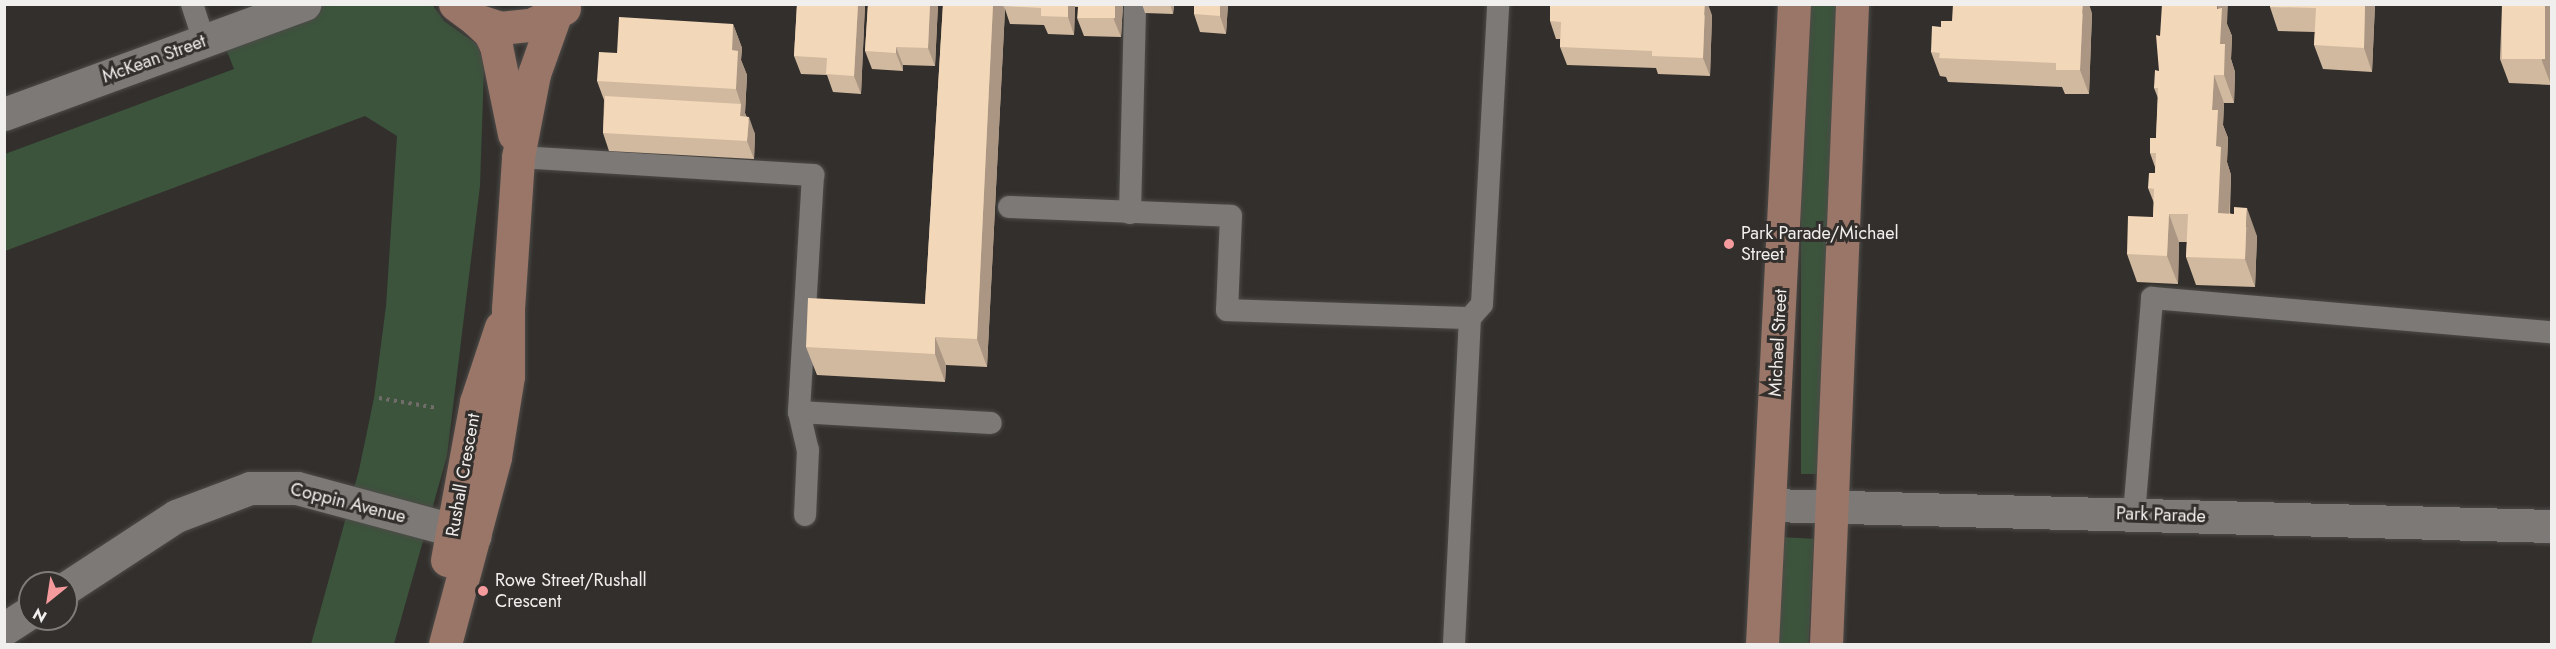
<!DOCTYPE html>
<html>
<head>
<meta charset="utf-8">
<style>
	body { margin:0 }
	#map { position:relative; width:2556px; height:649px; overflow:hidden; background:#322f2c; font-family:Jost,sans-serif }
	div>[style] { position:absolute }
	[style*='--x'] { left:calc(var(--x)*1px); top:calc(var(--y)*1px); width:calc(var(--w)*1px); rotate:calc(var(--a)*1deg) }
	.green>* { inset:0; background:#3c533c; transform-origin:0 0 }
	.path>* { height:4px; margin-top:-2px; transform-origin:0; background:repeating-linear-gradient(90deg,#706d6b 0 3px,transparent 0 7.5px) }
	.roads { filter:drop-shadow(0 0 2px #4d4b48) drop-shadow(0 0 2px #4d4b48) }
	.lane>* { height:22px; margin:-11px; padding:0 11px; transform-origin:11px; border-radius:11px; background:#7d7976 }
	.street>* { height:33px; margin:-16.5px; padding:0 16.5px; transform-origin:16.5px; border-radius:16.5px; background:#7d7976 }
	.secondary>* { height:33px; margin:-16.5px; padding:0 16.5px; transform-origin:16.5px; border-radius:16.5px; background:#9a7668 }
	.wall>* { inset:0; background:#d1b99f }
	.shaded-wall>* { inset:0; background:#aa9682 }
	.building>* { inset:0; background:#f3d7b9; transform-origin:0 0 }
	.dots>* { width:16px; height:16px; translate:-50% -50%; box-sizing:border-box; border:3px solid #322f2c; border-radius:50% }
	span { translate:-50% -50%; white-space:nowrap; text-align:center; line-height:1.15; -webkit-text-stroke:6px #322f2c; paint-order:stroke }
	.street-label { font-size:18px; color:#f1efed }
	.poi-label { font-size:18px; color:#f1efed }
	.left { translate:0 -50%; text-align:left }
	.frame { position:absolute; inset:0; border:6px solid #f1efed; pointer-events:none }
	.north { position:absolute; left:18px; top:571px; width:60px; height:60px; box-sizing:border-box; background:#322f2c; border:2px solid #7e7c79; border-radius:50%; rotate:210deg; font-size:16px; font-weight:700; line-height:24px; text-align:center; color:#f1efed }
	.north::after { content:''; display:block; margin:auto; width:21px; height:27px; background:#f59b9d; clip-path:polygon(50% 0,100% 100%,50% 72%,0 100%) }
</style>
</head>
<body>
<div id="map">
	<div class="green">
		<div style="clip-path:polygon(432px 4px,444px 21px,478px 45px,484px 68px,480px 186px,447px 456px,394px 644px,311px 644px,359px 470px,374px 398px,386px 306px,397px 136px,365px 116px,5px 251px,5px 154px,234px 69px,223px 41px,321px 5px)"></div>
		<div style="left:1801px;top:5px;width:35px;height:469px"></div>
		<div style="left:1779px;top:537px;width:35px;height:107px;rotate:3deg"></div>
	</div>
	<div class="path">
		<div style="--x:379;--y:398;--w:59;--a:9.8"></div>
	</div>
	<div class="roads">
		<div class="lane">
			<div style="--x:192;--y:4;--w:39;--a:72"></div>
			<div style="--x:518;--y:157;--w:296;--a:3.5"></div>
			<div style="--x:813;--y:175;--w:237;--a:93.4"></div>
			<div style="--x:799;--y:412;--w:192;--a:3.3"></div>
			<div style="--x:1009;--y:207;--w:222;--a:2.3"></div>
			<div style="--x:1231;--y:216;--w:94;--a:92.4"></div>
			<div style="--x:1227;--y:310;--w:243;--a:1.9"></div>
			<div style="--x:1130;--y:213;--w:209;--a:-88.6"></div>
			<div style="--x:799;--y:412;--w:39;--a:77"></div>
			<div style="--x:808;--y:450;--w:65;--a:92.6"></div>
			<div style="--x:2134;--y:514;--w:217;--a:-85.2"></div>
			<div style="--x:2152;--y:298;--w:401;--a:4.9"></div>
			<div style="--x:1454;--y:644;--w:326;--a:-87.2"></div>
			<div style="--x:1470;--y:318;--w:18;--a:-49"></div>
			<div style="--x:1482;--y:304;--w:300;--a:-86.9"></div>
		</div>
		<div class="street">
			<div style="--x:4;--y:114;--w:320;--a:-20.1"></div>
			<div style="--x:1771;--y:505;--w:781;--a:1.54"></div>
			<div style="--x:66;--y:588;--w:131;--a:-33.2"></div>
			<div style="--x:176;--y:516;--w:79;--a:-20.7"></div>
			<div style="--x:250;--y:488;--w:47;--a:0"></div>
			<div style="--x:297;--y:488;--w:184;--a:15.1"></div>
			<div style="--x:4;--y:629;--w:31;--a:-33"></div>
		</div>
		<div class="secondary">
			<div style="--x:455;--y:4;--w:26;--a:37"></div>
			<div style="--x:476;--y:20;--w:25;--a:18"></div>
			<div style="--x:500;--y:28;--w:31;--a:-6"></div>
			<div style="--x:531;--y:25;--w:37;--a:-27"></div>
			<div style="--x:476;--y:20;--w:19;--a:43"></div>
			<div style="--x:490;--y:33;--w:14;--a:65"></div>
			<div style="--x:496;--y:46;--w:90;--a:78.4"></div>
			<div style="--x:447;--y:560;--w:161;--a:-79.6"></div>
			<div style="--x:476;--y:402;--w:79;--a:-71.6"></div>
			<div style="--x:445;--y:644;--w:194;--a:-75"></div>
			<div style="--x:495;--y:457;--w:82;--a:-80.9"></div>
			<div style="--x:508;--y:376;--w:67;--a:-90"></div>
			<div style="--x:508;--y:309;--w:152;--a:-86.2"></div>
			<div style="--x:518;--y:157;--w:85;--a:-79.1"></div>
			<div style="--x:534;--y:74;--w:63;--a:-70.4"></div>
			<div style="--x:1762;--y:644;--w:641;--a:-87.14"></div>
			<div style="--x:1826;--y:644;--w:641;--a:-87.67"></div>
		</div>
	</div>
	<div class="wall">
		<div style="clip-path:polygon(797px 4px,865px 4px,861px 94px,833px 92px,827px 75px,801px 74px,794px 56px)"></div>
		<div style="clip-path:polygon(868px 4px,938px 4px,935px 66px,903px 65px,903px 71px,872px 69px,865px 51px)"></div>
		<div style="clip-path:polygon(943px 4px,1123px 4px,1121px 37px,1084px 36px,1077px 18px,1078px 7px,1075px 7px,1074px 35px,1048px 34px,1044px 25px,1010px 24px,1005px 9px,987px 367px,946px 365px,945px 382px,817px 375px,806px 347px,925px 304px)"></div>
		<div style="clip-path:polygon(1142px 4px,1174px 4px,1173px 14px,1145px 13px)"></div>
		<div style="clip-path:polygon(1181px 4px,1228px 4px,1226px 34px,1200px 32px,1194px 14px,1194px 5px)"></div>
		<div style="clip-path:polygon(2375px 4px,2372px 72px,2323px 69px,2314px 45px,2315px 32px,2278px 31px,2270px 7px)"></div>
		<div style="clip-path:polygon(2502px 4px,2552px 4px,2551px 85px,2509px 83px,2500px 59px)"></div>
		<div style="clip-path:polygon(2092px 13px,2089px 94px,2065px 94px,2062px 87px,1948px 82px,1946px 77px,1940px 76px,1931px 52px,1941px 27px,1952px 21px)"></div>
		<div style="clip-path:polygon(1712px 15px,1710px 76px,1658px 74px,1656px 68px,1567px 65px,1560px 47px,1560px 39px,1556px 39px,1550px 21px)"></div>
		<div style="clip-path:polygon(733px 24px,742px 48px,741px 60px,747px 75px,745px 113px,755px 134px,754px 159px,609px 151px,603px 133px,604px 100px,597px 81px,617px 53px)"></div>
		<div style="clip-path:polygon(2227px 24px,2232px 36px,2231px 59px,2235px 72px,2234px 103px,2224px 103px,2223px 125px,2228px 138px,2227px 162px,2231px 175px,2230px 213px,2257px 236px,2255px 287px,2196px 285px,2186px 257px,2187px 242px,2179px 242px,2178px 284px,2137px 282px,2127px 254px,2153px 217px,2154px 203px,2148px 188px,2155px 173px,2155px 167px,2150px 153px,2156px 138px,2158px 98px,2154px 88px,2159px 71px,2160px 36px)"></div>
	</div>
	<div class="shaded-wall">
		<div style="clip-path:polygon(858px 4px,865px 4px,861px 94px,854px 76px)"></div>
		<div style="clip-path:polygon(930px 4px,938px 4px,935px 66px,928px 48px)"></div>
		<div style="clip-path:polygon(993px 4px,1005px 4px,1003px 6px,1005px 9px,987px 367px,977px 339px)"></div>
		<div style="clip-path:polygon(1068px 4px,1075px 4px,1075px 7px,1074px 35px,1068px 17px)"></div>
		<div style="clip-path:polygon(1115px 4px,1123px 4px,1121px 37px,1114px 20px)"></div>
		<div style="clip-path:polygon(1170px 4px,1174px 4px,1173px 14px)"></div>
		<div style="clip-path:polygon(1220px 4px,1228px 4px,1226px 34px,1220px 16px)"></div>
		<div style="clip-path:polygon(1705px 4px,1708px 4px,1712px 15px,1710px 76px,1703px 58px)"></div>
		<div style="clip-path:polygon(2083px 4px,2089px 4px,2092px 13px,2089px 94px,2080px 70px)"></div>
		<div style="clip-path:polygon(2217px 4px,2228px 4px,2227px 24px,2232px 36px,2231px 59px,2235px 72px,2234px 103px,2224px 75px,2220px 44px)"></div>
		<div style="clip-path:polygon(2365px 4px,2375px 4px,2372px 72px,2364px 48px)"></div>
		<div style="clip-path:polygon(2545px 4px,2549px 4px,2552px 12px,2551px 85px,2542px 61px)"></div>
		<div style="clip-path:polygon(733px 24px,742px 48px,741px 60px,747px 75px,745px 113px,748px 122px,740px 116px,741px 104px,736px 89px,732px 50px)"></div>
		<div style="clip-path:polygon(896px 47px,903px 65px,903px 71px,896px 53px)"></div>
		<div style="clip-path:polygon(2214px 75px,2224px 103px,2223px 125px,2228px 138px,2227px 162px,2231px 175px,2228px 241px,2218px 213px,2216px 146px,2212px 110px)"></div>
		<div style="clip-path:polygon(749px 117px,755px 134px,754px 159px,747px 141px)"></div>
		<div style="clip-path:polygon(2247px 208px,2257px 236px,2255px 287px,2245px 259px)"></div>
		<div style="clip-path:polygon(2169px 214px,2179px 242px,2178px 284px,2167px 256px)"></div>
		<div style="clip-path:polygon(935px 337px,946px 365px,945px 382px,935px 354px)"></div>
	</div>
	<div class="building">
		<div style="clip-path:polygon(797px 4px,858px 4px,854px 76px,826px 74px,827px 58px,794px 56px)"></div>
		<div style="clip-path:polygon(868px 4px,930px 4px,928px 48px,896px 47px,896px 53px,865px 51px)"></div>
		<div style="clip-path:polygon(943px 4px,993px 4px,977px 339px,935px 337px,935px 354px,806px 347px,808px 298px,925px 304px)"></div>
		<div style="clip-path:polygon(1004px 4px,1068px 4px,1068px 17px,1041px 16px,1041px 8px,1003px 6px)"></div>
		<div style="left:1078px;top:4px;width:37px;height:14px"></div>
		<div style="clip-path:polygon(1194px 4px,1220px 4px,1220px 16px,1194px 14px)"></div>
		<div style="clip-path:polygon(1550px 4px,1705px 4px,1703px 58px,1652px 56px,1652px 51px,1560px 47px,1561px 22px,1550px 21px)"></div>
		<div style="clip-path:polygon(1953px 4px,2083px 4px,2080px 70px,2056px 70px,2056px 63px,1939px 58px,1940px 53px,1931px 52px,1932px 26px,1941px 27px,1941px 21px,1952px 21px)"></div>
		<div style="clip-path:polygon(2162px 4px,2217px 4px,2217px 9px,2222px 8px,2220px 44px,2225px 44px,2224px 75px,2214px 75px,2212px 110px,2218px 110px,2216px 146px,2221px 147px,2218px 213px,2234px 214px,2234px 207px,2247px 208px,2245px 259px,2186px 257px,2188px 214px,2169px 214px,2167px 256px,2127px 254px,2128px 216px,2153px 217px,2154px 189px,2148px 188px,2149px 173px,2155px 173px,2156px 153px,2150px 153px,2150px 138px,2156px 138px,2158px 88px,2154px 88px,2155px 70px,2159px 71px,2156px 35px,2160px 36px)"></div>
		<div style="clip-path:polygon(2270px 4px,2365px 4px,2364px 48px,2314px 45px,2316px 8px,2270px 7px)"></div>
		<div style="left:2502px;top:4px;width:43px;height:55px"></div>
		<div style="clip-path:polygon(619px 17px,733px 24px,732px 50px,738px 51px,736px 89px,597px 81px,599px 52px,617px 53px)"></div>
		<div style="clip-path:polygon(605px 96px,741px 104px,740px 116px,749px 117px,747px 141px,603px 133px)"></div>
	</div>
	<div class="dots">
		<div style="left:1729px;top:244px;background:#f59b9d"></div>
		<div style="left:483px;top:591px;background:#f59b9d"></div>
	</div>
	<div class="street-label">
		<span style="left:154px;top:59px;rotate:-20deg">McKean Street</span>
		<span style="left:1778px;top:343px;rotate:-87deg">Michael Street</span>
		<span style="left:463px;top:475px;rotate:-80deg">Rushall Crescent</span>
		<span style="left:348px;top:503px;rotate:14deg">Coppin Avenue</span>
		<span style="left:2161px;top:515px;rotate:2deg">Park Parade</span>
	</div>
	<div class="poi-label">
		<span class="left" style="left:1741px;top:244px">Park Parade/Michael<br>Street</span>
		<span class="left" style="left:495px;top:591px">Rowe Street/Rushall<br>Crescent</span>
	</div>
	<div class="frame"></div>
	<div class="north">N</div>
</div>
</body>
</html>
